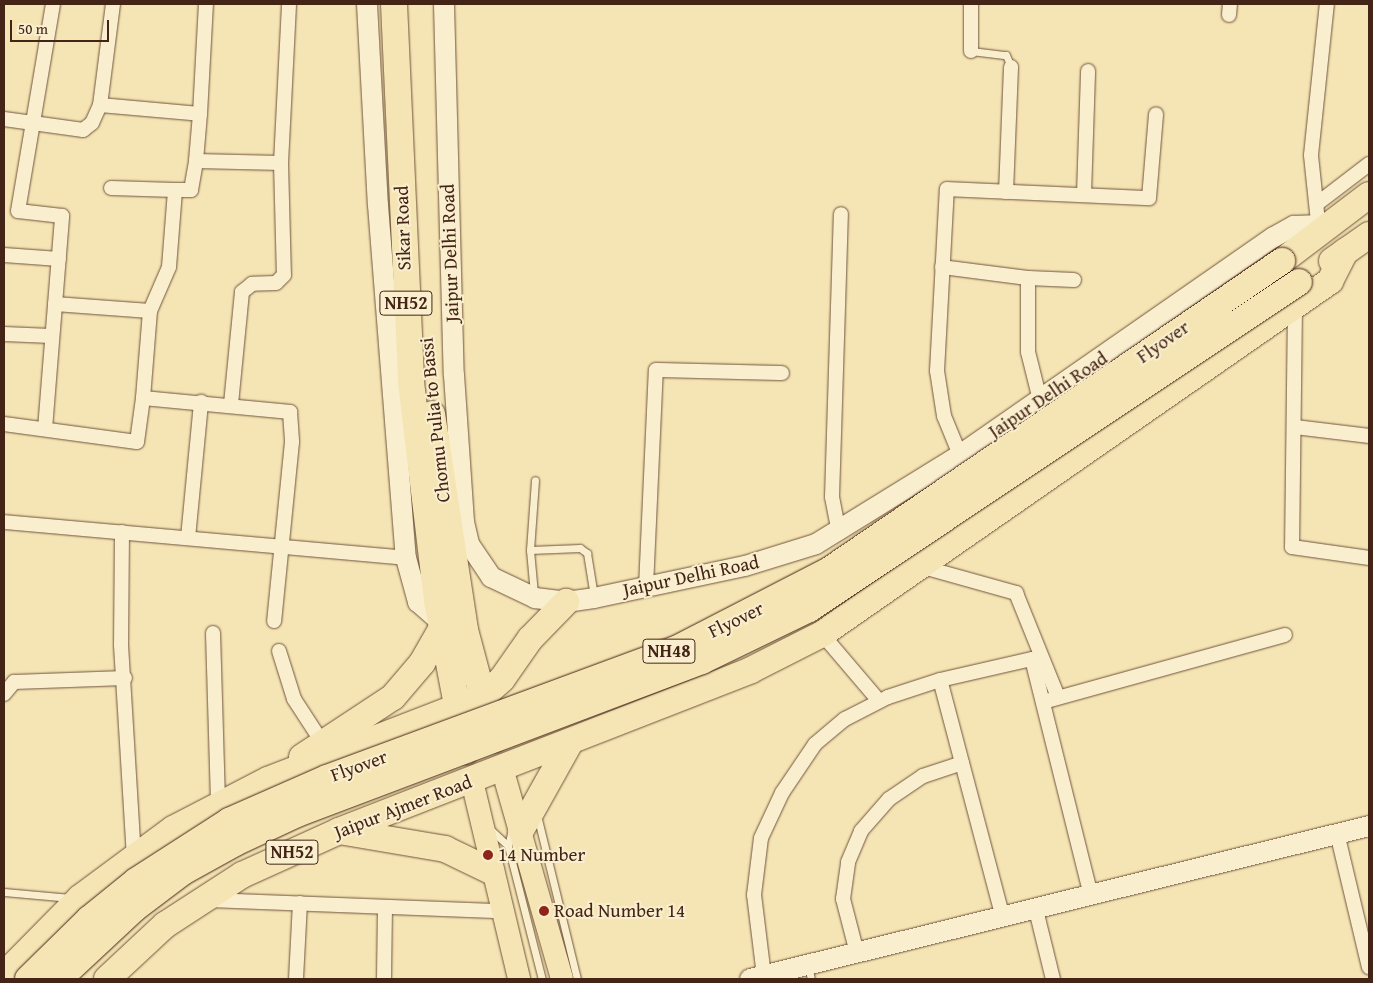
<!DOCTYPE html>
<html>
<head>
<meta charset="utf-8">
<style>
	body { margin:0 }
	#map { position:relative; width:1373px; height:983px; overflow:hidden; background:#f6e5b4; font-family:"Gentium Book Plus",serif }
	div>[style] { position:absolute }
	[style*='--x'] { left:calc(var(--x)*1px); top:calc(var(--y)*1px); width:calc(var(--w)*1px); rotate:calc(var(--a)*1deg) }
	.roads { filter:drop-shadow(0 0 1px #70543e) drop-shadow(0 0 1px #70543e) }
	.lane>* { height:7px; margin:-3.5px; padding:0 3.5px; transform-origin:3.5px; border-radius:3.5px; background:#f9eece }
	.street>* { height:14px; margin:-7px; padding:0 7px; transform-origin:7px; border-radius:7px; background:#f9eece }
	.secondary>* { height:20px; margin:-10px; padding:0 10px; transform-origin:10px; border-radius:10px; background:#f9eece }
	.primary>* { height:22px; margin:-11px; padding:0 11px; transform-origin:11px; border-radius:11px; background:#f6e5b4 }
	.highway>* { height:26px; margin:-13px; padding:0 13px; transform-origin:13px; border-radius:13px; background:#f6e5b4 }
	.bridges { filter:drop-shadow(0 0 1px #442417) drop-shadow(0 0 1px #442417) }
	.highway-bridge>* { height:26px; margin:-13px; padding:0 13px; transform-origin:13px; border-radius:13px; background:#f6e5b4 }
	.dots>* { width:14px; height:14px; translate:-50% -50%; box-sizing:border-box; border:2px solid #f9eece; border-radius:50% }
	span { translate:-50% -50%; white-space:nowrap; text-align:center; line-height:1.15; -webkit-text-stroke:4px #f9eece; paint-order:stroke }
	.shield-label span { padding:1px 4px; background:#f9eece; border:1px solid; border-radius:4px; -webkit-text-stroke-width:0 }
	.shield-label { font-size:18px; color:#442417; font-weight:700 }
	.street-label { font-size:19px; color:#442417 }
	.poi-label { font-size:19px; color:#442417 }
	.left { translate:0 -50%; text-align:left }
	.frame { position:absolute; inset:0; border:5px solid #442417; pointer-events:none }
	.scale { position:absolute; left:10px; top:20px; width:99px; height:22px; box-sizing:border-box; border:2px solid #442417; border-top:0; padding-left:6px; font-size:15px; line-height:18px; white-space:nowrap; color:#442417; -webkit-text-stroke:4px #f9eece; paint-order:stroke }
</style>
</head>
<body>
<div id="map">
	<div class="roads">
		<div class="lane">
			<div style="--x:971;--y:51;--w:35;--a:7"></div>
			<div style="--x:1006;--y:55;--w:13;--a:67"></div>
			<div style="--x:530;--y:550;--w:50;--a:-2.3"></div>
			<div style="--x:580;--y:548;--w:9;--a:36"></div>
			<div style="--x:587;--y:553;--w:44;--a:80.8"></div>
			<div style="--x:534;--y:594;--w:44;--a:-95.2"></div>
			<div style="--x:530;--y:550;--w:70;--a:-85.9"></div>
			<div style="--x:537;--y:815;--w:169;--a:76.3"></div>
			<div style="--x:490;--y:829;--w:25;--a:43"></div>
			<div style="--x:512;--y:829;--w:17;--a:103"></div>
			<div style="--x:508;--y:846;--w:137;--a:75.7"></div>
			<div style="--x:4;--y:892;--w:67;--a:5.1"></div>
			<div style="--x:808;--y:966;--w:13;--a:77"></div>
		</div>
		<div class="street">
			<div style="--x:113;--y:4;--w:102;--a:97.3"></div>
			<div style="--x:100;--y:105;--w:100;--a:5.1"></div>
			<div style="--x:200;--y:114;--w:47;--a:94.9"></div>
			<div style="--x:1229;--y:15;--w:11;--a:-85"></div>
			<div style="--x:971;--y:51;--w:47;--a:-90"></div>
			<div style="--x:200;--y:114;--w:110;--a:-86.9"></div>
			<div style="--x:4;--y:119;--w:80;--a:7.9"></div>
			<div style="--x:83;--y:130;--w:11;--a:-38"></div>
			<div style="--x:92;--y:123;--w:20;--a:-66"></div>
			<div style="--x:281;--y:163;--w:159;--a:-87.1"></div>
			<div style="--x:111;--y:188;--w:64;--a:1.8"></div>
			<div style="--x:1006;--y:192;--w:125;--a:-87.7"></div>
			<div style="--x:1084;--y:194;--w:123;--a:-88.1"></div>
			<div style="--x:1318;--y:203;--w:64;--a:-37.4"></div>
			<div style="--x:1318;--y:222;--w:67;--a:-96"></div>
			<div style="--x:1311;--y:155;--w:152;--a:-84"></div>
			<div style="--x:4;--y:255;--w:55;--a:4.2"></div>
			<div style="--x:942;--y:267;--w:87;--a:7.3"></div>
			<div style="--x:55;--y:304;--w:95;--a:4.2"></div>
			<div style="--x:1295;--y:306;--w:241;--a:90.7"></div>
			<div style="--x:1292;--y:547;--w:78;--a:8.1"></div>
			<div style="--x:4;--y:334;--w:47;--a:2.4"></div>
			<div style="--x:143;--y:398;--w:87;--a:-85.4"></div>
			<div style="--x:150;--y:311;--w:48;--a:-66.6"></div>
			<div style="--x:169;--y:267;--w:77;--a:-85.5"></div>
			<div style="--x:175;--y:190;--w:16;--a:0"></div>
			<div style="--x:191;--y:190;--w:29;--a:-80"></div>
			<div style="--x:196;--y:161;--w:85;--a:1.3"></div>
			<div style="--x:281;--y:163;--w:112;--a:88.5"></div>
			<div style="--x:284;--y:275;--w:11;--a:135"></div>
			<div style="--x:276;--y:283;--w:24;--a:178"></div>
			<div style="--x:252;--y:284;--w:13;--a:141"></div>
			<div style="--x:242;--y:292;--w:114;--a:95.6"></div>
			<div style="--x:1040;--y:400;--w:49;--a:-104"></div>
			<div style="--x:1028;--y:352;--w:74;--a:-90"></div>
			<div style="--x:1028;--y:278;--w:46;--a:2.5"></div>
			<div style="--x:4;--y:424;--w:134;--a:7.7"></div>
			<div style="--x:137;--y:442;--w:44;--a:-82.2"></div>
			<div style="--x:143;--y:398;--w:148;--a:5.4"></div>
			<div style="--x:290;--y:412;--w:30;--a:86"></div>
			<div style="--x:292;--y:442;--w:180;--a:95.7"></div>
			<div style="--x:1295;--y:427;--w:75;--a:6.9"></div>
			<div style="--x:45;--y:429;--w:214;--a:-85.4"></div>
			<div style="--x:62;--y:216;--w:44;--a:-173.5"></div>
			<div style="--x:18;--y:211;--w:210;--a:-80.4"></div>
			<div style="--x:960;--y:455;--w:42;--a:-112.3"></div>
			<div style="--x:944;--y:416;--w:46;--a:-98.8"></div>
			<div style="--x:937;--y:371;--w:182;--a:-86.9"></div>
			<div style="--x:947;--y:189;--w:202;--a:2.6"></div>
			<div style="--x:1149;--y:198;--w:84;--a:-85.2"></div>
			<div style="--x:4;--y:522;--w:404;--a:5.1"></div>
			<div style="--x:122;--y:532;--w:113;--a:90.5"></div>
			<div style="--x:121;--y:645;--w:210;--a:86.5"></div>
			<div style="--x:839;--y:533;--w:37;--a:-101"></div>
			<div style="--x:832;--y:497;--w:283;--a:-88.2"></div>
			<div style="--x:188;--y:538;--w:137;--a:-84.5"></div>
			<div style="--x:923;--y:567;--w:97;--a:15.6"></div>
			<div style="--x:1016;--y:593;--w:112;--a:68"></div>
			<div style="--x:646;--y:587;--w:217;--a:-87.4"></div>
			<div style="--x:656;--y:370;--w:126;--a:1.4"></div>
			<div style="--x:213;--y:633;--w:171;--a:88.3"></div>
			<div style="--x:822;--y:634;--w:88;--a:49.6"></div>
			<div style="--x:279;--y:651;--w:50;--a:72.6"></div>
			<div style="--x:294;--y:699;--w:51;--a:56.9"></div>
			<div style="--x:4;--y:694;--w:16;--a:-50"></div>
			<div style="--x:14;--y:682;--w:111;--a:-2.1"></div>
			<div style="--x:1043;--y:702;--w:251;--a:-15.5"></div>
			<div style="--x:1337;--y:833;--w:138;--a:76.6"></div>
			<div style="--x:209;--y:900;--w:292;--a:2.2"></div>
			<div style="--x:1036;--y:910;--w:71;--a:76.2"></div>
			<div style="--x:1003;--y:918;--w:246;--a:-104.8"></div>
			<div style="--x:940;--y:680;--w:94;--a:-12.9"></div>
			<div style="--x:1032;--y:659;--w:244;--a:76"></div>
			<div style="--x:857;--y:953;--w:56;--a:-104.5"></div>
			<div style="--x:843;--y:899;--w:37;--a:-82"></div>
			<div style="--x:848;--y:862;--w:34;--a:-67"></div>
			<div style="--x:861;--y:831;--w:43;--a:-48.8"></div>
			<div style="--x:889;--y:799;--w:41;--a:-34.1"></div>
			<div style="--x:923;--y:776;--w:41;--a:-18.4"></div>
			<div style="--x:764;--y:976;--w:82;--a:-97"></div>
			<div style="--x:754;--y:895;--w:57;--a:-83"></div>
			<div style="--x:761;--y:838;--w:50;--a:-65"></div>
			<div style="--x:782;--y:793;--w:59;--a:-56"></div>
			<div style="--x:815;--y:744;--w:39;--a:-40"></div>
			<div style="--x:845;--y:719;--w:48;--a:-27.1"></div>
			<div style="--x:888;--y:697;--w:55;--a:-18.1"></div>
			<div style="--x:296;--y:979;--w:76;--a:-87"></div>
			<div style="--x:384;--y:979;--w:72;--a:-89.2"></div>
		</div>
		<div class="secondary">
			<div style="--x:367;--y:4;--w:201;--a:86.9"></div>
			<div style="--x:378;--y:205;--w:354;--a:85.5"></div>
			<div style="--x:406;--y:558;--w:46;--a:74.7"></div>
			<div style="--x:418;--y:602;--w:30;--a:41"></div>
			<div style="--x:444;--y:4;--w:371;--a:88.5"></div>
			<div style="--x:454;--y:375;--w:147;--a:86.1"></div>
			<div style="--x:464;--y:522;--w:23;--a:77"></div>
			<div style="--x:469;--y:544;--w:40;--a:56"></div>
			<div style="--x:491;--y:577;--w:49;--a:25.5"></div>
			<div style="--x:535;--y:598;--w:31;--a:7"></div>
			<div style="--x:566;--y:602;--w:28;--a:-8"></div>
			<div style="--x:594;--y:598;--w:154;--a:-12"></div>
			<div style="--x:745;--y:566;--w:74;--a:-17.2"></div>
			<div style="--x:816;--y:544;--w:169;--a:-31.7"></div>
			<div style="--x:960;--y:455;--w:382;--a:-34.8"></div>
			<div style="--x:1274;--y:237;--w:23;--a:-29"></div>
			<div style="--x:1294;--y:226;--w:34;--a:-2"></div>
			<div style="--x:750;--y:979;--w:638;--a:-13.88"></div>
		</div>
		<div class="primary">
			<div style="--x:502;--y:768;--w:219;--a:74.1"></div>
			<div style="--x:472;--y:781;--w:204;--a:76.6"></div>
		</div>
		<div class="highway">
			<div style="--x:394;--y:4;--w:378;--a:87.4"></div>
			<div style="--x:411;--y:382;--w:221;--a:83.2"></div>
			<div style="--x:437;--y:601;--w:153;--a:79.1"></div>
			<div style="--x:1282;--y:261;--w:109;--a:-37.2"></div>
			<div style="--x:1332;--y:261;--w:45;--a:-35.1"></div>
			<div style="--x:432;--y:414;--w:219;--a:81.3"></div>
			<div style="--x:465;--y:630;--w:113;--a:75.1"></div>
			<div style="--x:302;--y:757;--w:109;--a:-33.4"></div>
			<div style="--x:393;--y:697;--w:45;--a:-49.5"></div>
			<div style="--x:422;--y:663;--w:40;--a:-60.3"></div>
			<div style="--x:521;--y:830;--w:98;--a:-60.8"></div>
			<div style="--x:339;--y:831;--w:108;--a:9.6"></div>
			<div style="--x:445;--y:849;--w:51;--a:25.6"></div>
			<div style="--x:4;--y:975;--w:108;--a:-45.4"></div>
			<div style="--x:80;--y:898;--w:116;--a:-36.6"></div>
			<div style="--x:173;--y:829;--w:107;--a:-27.3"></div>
			<div style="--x:268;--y:780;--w:228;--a:-21.1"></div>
			<div style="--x:481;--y:698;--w:28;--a:-42"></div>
			<div style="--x:502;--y:679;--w:49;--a:-55"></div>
			<div style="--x:530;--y:639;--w:52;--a:-45.8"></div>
			<div style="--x:107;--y:979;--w:79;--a:-43"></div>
			<div style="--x:165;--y:925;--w:92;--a:-33"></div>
			<div style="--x:242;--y:875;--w:107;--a:-24.4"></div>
			<div style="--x:339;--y:831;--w:442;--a:-21.3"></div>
			<div style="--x:751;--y:670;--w:80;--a:-26.9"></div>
			<div style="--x:822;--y:634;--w:619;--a:-34.79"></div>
			<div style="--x:1330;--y:281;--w:33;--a:-63"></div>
		</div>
	</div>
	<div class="bridges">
		<div class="highway-bridge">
			<div style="--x:28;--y:979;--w:86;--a:-44.5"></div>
			<div style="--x:89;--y:919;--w:60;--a:-39"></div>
			<div style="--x:136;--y:881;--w:111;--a:-32.8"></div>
			<div style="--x:229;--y:821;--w:107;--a:-23.7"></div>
			<div style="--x:327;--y:778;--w:372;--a:-20.3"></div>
			<div style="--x:676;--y:649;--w:171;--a:-27.2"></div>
			<div style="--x:828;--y:571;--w:550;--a:-34.33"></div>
			<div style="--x:59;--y:979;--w:103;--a:-43"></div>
			<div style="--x:134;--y:909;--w:61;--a:-37.1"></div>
			<div style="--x:183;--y:872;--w:60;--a:-29.1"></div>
			<div style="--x:235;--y:843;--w:68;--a:-25.1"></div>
			<div style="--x:297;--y:814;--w:433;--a:-20.7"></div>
			<div style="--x:702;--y:661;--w:119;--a:-25.9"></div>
			<div style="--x:809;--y:609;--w:589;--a:-33.72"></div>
		</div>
	</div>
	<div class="dots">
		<div style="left:488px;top:855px;background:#8f2418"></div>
		<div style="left:544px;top:911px;background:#8f2418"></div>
	</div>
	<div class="shield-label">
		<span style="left:406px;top:303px">NH52</span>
		<span style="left:669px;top:651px">NH48</span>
		<span style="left:292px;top:852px">NH52</span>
	</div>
	<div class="street-label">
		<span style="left:403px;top:228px;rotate:-92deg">Sikar Road</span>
		<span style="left:450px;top:253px;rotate:-92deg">Jaipur Delhi Road</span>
		<span style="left:1163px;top:342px;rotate:-35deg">Flyover</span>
		<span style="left:1048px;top:395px;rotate:-34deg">Jaipur Delhi Road</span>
		<span style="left:435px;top:420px;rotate:-96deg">Chomu Pulia to Bassi</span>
		<span style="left:691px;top:576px;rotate:-12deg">Jaipur Delhi Road</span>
		<span style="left:736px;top:620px;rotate:-26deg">Flyover</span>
		<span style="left:359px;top:766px;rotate:-20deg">Flyover</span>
		<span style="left:403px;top:807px;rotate:-21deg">Jaipur Ajmer Road</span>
	</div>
	<div class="poi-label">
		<span class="left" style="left:498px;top:855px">14 Number</span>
		<span class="left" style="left:554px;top:911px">Road Number 14</span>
	</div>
	<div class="frame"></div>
	<div class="scale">50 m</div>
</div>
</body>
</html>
